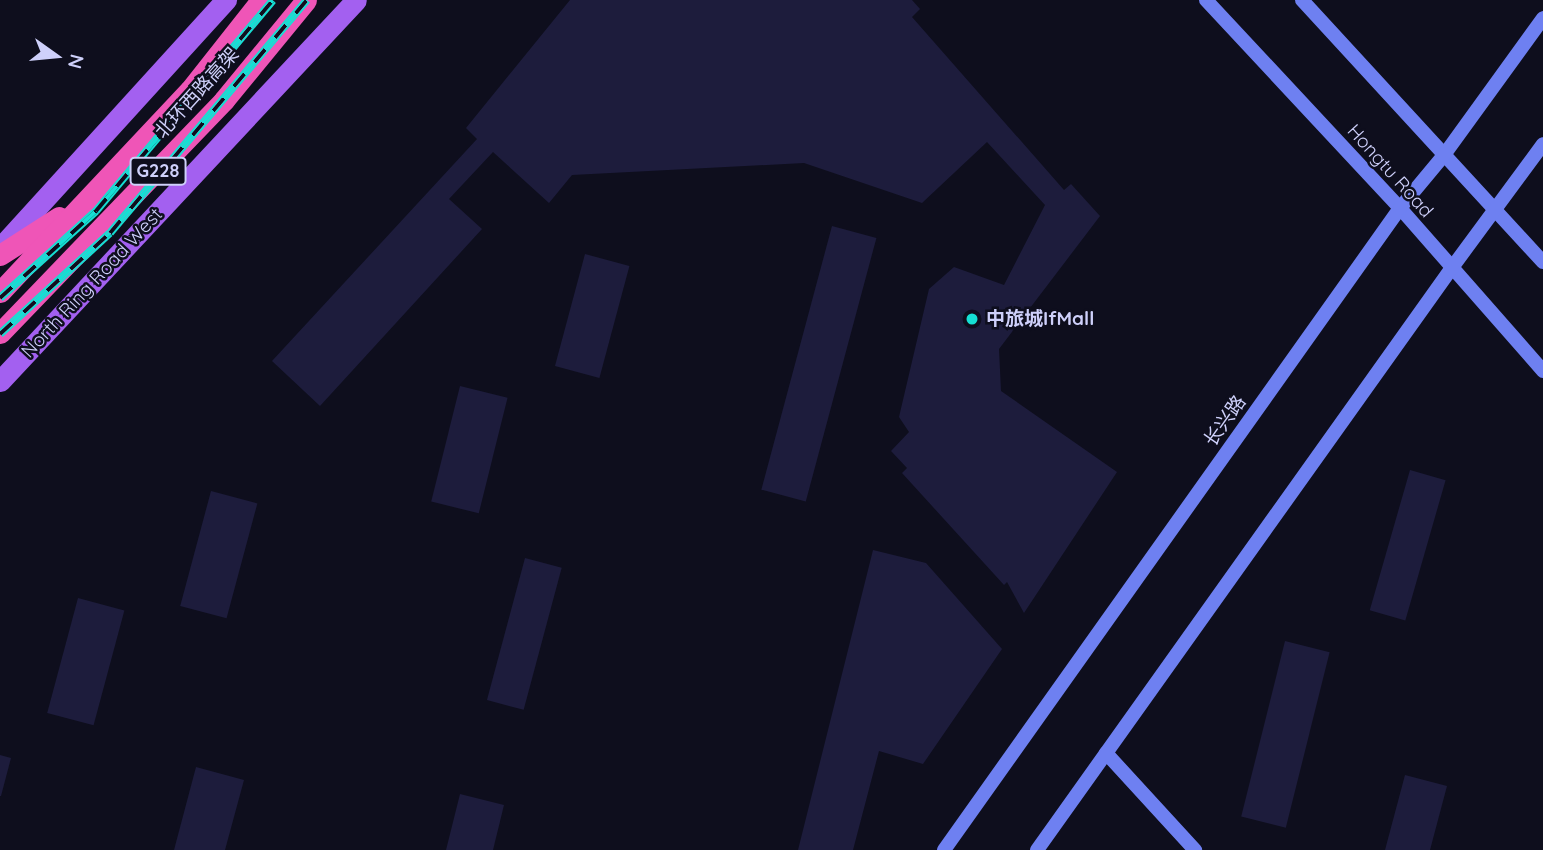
<!DOCTYPE html>
<html>
<head>
<meta charset="utf-8">
<style>
	body { margin:0 }
	#map { position:relative; width:1543px; height:850px; overflow:hidden; background:#0e0e1d; font-family:Quicksand,"Noto Sans SC",sans-serif }
	div>[style] { position:absolute }
	[style*='--x'] { left:calc(var(--x)*1px); top:calc(var(--y)*1px); width:calc(var(--w)*1px); rotate:calc(var(--a)*1deg) }
	.building>* { inset:0; background:#1d1c3c; transform-origin:0 0 }
	.secondary>* { height:14px; margin:-7px; padding:0 7px; transform-origin:7px; border-radius:7px; background:#6e80f1 }
	.primary>* { height:21px; margin:-10.5px; padding:0 10.5px; transform-origin:10.5px; border-radius:10.5px; background:#a360f0 }
	.highway>* { height:21px; margin:-10.5px; padding:0 10.5px; transform-origin:10.5px; border-radius:10.5px; background:#ef55b7 }
	.rail>* { height:8px; margin-top:-4px; transform-origin:0; background:repeating-linear-gradient(90deg,#0e0e1d 0 16px,#15dfd3 0 32px); box-sizing:border-box; border-block:2px solid #15dfd3 }
	.dots>* { width:19px; height:19px; translate:-50% -50%; box-sizing:border-box; border:4px solid #0e0e1d; border-radius:50% }
	span { translate:-50% -50%; white-space:nowrap; text-align:center; line-height:1.15; -webkit-text-stroke:5px #0e0e1d; paint-order:stroke }
	.shield-label span { padding:2px 5px; background:#0e0e1d; border:2px solid; border-radius:5px; -webkit-text-stroke-width:0 }
	.shield-label { font-size:18px; color:#ced0fa; font-weight:700 }
	.street-label { font-size:19px; color:#ced0fa }
	.poi-label { font-size:19px; color:#ced0fa; font-weight:700 }
	.left { translate:0 -50%; text-align:left }
	.north { position:absolute; left:21px; top:21px; width:70px; height:70px; -webkit-text-stroke:5px #0e0e1d; paint-order:stroke; rotate:105deg; font-size:19px; font-weight:700; line-height:28px; text-align:center; color:#ced0fa }
	.north::after { content:''; display:block; margin:auto; width:24px; height:32px; background:#ced0fa; clip-path:polygon(50% 0,100% 100%,50% 72%,0 100%) }
</style>
</head>
<body>
<div id="map">
	<div class="building">
		<div style="clip-path:polygon(570px 0,912px 0,920px 9px,912px 17px,1064px 190px,1071px 184px,1100px 216px,999px 349px,1001px 391px,1117px 472px,1024px 613px,1007px 582px,1004px 585px,902px 473px,907px 468px,891px 451px,909px 432px,899px 417px,929px 289px,954px 267px,1004px 285px,1045px 205px,987px 142px,922px 203px,804px 163px,572px 175px,549px 203px,493px 152px,449px 199px,482px 229px,320px 406px,272px 361px,477px 139px,466px 128px)"></div>
		<div style="left:832px;top:226px;width:46px;height:273px;rotate:15deg"></div>
		<div style="left:585px;top:254px;width:46px;height:116px;rotate:15deg"></div>
		<div style="left:460px;top:386px;width:49px;height:119px;rotate:14deg"></div>
		<div style="left:1410px;top:470px;width:37px;height:146px;rotate:16deg"></div>
		<div style="left:211px;top:491px;width:48px;height:119px;rotate:15deg"></div>
		<div style="clip-path:polygon(873px 550px,926px 563px,1002px 649px,923px 764px,879px 751px,853px 850px,798px 850px)"></div>
		<div style="left:525px;top:558px;width:38px;height:147px;rotate:15deg"></div>
		<div style="left:78px;top:598px;width:48px;height:119px;rotate:15deg"></div>
		<div style="left:1285px;top:641px;width:46px;height:181px;rotate:14deg"></div>
		<div style="clip-path:polygon(0 755px,11px 758px,1px 796px,0 796px)"></div>
		<div style="clip-path:polygon(196px 767px,244px 780px,225px 850px,174px 850px)"></div>
		<div style="clip-path:polygon(1405px 775px,1447px 786px,1430px 850px,1385px 850px)"></div>
		<div style="clip-path:polygon(460px 794px,504px 805px,493px 850px,446px 850px)"></div>
	</div>
	<div class="secondary">
		<div style="--x:1206;--y:0;--w:284;--a:47"></div>
		<div style="--x:1400;--y:208;--w:217;--a:48.7"></div>
		<div style="--x:1302;--y:0;--w:356;--a:47.4"></div>
		<div style="--x:1106;--y:753;--w:132;--a:47.5"></div>
		<div style="--x:944;--y:850;--w:787;--a:-54.61"></div>
		<div style="--x:1400;--y:208;--w:69;--a:-50.3"></div>
		<div style="--x:1444;--y:155;--w:169;--a:-54.1"></div>
		<div style="--x:1037;--y:850;--w:713;--a:-54.53"></div>
		<div style="--x:1451;--y:269;--w:155;--a:-53.6"></div>
	</div>
	<div class="primary">
		<div style="--x:0;--y:248;--w:336;--a:-47.7"></div>
		<div style="--x:0;--y:381;--w:521;--a:-46.94"></div>
	</div>
	<div class="highway">
		<div style="--x:0;--y:255;--w:70;--a:-32.8"></div>
		<div style="--x:0;--y:292;--w:277;--a:-46.8"></div>
		<div style="--x:190;--y:90;--w:115;--a:-51.7"></div>
		<div style="--x:0;--y:333;--w:323;--a:-46.1"></div>
		<div style="--x:224;--y:100;--w:129;--a:-50.6"></div>
	</div>
	<div class="rail">
		<div style="--x:0;--y:298;--w:130;--a:-42.2"></div>
		<div style="--x:96;--y:211;--w:275;--a:-50"></div>
		<div style="--x:0;--y:334;--w:149;--a:-42.6"></div>
		<div style="--x:110;--y:233;--w:305;--a:-49.8"></div>
	</div>
	<div class="dots">
		<div style="left:972px;top:319px;background:#15dfd3"></div>
	</div>
	<div class="shield-label">
		<span style="left:158px;top:171px">G228</span>
	</div>
	<div class="street-label">
		<span style="left:197px;top:93px;rotate:-48deg">北环西路高架</span>
		<span style="left:1390px;top:171px;rotate:48deg">Hongtu Road</span>
		<span style="left:92px;top:283px;rotate:-47deg">North Ring Road West</span>
		<span style="left:1225px;top:421px;rotate:-55deg">长兴路</span>
	</div>
	<div class="poi-label">
		<span class="left" style="left:986px;top:319px">中旅城IfMall</span>
	</div>
	<div class="north">N</div>
</div>
</body>
</html>
